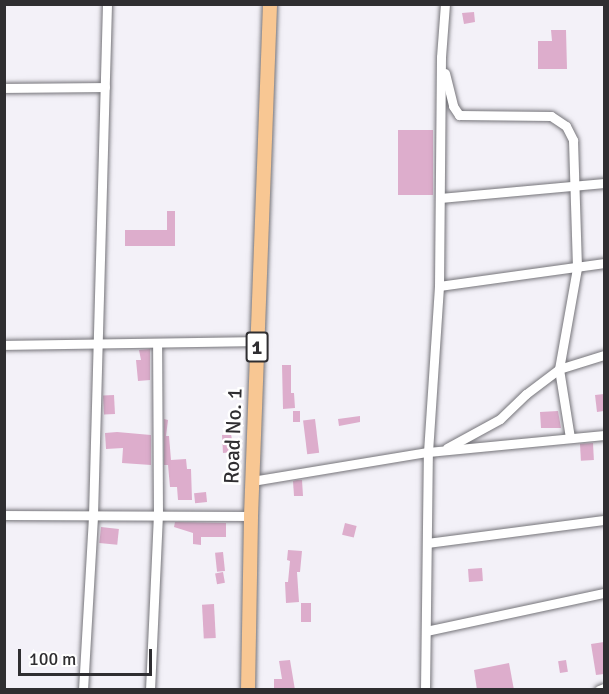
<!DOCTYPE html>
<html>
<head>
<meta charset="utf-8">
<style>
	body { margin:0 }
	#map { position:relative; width:609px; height:694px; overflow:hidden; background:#f3f1f8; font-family:Signika,sans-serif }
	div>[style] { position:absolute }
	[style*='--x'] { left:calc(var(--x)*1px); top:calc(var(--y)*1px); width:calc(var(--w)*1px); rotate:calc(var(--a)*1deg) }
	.building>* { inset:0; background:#ddadcc; transform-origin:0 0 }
	.roads { filter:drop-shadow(0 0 2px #757479) drop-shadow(0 0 2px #757479) }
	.minor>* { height:9px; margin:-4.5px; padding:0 4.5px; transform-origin:4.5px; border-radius:4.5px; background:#fff }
	.highway>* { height:14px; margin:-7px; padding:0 7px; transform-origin:7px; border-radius:7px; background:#f8c793 }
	span { translate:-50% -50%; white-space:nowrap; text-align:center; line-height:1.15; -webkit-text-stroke:5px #fff; paint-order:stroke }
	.shield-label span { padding:2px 4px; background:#fff; border:2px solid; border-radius:4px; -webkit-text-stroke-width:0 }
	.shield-label { font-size:20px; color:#2f2e31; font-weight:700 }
	.street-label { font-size:21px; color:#2f2e31 }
	.frame { position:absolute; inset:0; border:6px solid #2f2e31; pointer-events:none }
	.scale { position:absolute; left:18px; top:649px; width:134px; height:27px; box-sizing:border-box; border:3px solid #2f2e31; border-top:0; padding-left:8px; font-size:18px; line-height:21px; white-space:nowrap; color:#2f2e31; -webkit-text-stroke:4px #fff; paint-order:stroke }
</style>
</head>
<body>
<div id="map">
	<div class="building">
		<div style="clip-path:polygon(474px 12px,475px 22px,464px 24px,462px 13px)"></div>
		<div style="clip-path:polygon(551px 30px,566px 30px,567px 69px,538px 69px,538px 41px,552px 41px)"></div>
		<div style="left:433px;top:130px;width:65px;height:35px;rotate:90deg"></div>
		<div style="clip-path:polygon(167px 211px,175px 211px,175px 246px,125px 246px,125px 230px,167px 230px)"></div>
		<div style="clip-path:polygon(150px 349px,150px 380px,138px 381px,136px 360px,141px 360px,139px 350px)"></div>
		<div style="clip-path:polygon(282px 365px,291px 365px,291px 393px,294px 393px,295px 408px,283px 409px)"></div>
		<div style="clip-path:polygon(604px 394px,604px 411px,597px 412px,595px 395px)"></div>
		<div style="left:114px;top:395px;width:19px;height:11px;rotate:87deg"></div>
		<div style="left:293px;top:411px;width:7px;height:11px"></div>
		<div style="clip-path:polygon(558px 411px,561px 428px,541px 428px,540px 412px)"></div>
		<div style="clip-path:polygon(360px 416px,360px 422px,339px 426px,338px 419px)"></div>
		<div style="clip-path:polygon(164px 419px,168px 420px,166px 436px,169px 436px,171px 460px,186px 459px,187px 469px,191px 469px,192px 500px,178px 500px,177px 487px,170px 487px,168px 465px,164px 465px)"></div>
		<div style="left:315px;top:419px;width:34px;height:12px;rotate:83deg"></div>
		<div style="clip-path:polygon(117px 432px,151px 435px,151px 465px,122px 463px,123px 448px,106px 449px,105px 433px)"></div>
		<div style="clip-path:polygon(231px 434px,234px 452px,223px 453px,222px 435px)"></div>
		<div style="left:593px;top:443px;width:17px;height:13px;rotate:87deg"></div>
		<div style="clip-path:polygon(297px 480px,302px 480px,303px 496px,294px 496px,293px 481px)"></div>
		<div style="left:206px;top:492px;width:10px;height:12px;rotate:84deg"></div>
		<div style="clip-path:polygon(175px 522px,226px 523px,226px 537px,201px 537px,201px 545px,193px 544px,193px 533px,174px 527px)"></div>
		<div style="left:345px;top:523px;width:12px;height:12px;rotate:14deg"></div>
		<div style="left:101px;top:527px;width:18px;height:16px;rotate:6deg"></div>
		<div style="clip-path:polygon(288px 550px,302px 551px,300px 572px,297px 572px,299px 602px,286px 603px,285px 582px,288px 582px,290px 561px,287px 560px)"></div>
		<div style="left:223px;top:552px;width:19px;height:8px;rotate:84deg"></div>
		<div style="left:482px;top:568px;width:13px;height:14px;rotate:86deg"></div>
		<div style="left:223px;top:572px;width:11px;height:8px;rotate:80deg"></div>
		<div style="left:301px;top:603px;width:10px;height:19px"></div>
		<div style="left:214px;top:604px;width:34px;height:12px;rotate:87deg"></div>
		<div style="clip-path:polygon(604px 642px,604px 674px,596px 675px,591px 644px)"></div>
		<div style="clip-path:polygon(290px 660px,295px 690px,274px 690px,274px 679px,282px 679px,279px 661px)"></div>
		<div style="left:566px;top:660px;width:12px;height:8px;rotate:81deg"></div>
		<div style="clip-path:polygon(509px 663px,514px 690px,477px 690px,474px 670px)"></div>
	</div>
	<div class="roads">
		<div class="minor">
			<div style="--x:445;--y:73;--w:34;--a:76"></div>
			<div style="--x:453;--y:106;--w:11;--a:56"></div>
			<div style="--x:459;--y:115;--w:92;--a:0.6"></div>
			<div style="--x:551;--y:116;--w:18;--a:34"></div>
			<div style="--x:566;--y:126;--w:16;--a:63"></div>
			<div style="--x:573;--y:140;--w:128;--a:88.2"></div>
			<div style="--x:577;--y:268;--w:103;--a:100.1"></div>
			<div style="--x:559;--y:369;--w:70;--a:80.9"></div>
			<div style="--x:4;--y:88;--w:101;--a:-0.6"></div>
			<div style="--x:440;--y:198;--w:165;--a:-5.2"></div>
			<div style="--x:439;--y:286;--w:167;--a:-7.9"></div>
			<div style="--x:4;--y:345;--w:254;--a:-0.9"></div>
			<div style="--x:447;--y:448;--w:60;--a:-28.7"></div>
			<div style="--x:500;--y:419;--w:36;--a:-44"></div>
			<div style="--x:526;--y:394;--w:41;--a:-37.1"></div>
			<div style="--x:559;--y:369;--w:47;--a:-17.3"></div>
			<div style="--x:252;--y:481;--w:178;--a:-9.4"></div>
			<div style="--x:428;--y:452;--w:177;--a:-5.5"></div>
			<div style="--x:4;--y:515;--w:247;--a:0.2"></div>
			<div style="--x:427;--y:543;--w:178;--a:-7.4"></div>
			<div style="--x:426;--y:631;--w:182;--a:-12.1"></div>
			<div style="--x:83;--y:690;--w:175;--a:-86.7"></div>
			<div style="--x:93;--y:515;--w:511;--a:-88.43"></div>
			<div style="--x:150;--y:690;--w:175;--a:-87.4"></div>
			<div style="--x:158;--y:515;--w:172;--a:-90.3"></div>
			<div style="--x:425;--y:690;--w:238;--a:-89.3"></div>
			<div style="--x:428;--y:452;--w:166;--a:-86.2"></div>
			<div style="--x:439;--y:286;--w:229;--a:-89.5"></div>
			<div style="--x:441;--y:57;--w:53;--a:-85.7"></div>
			<div style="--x:599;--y:690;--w:5;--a:-22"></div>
		</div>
		<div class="highway">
			<div style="--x:248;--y:690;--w:174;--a:-89"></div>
			<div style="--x:251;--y:516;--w:512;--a:-87.87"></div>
		</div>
	</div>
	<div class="shield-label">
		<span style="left:257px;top:347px">1</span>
	</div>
	<div class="street-label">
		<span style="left:233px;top:436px;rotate:-88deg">Road No. 1</span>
	</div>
	<div class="frame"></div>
	<div class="scale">100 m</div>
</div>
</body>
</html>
